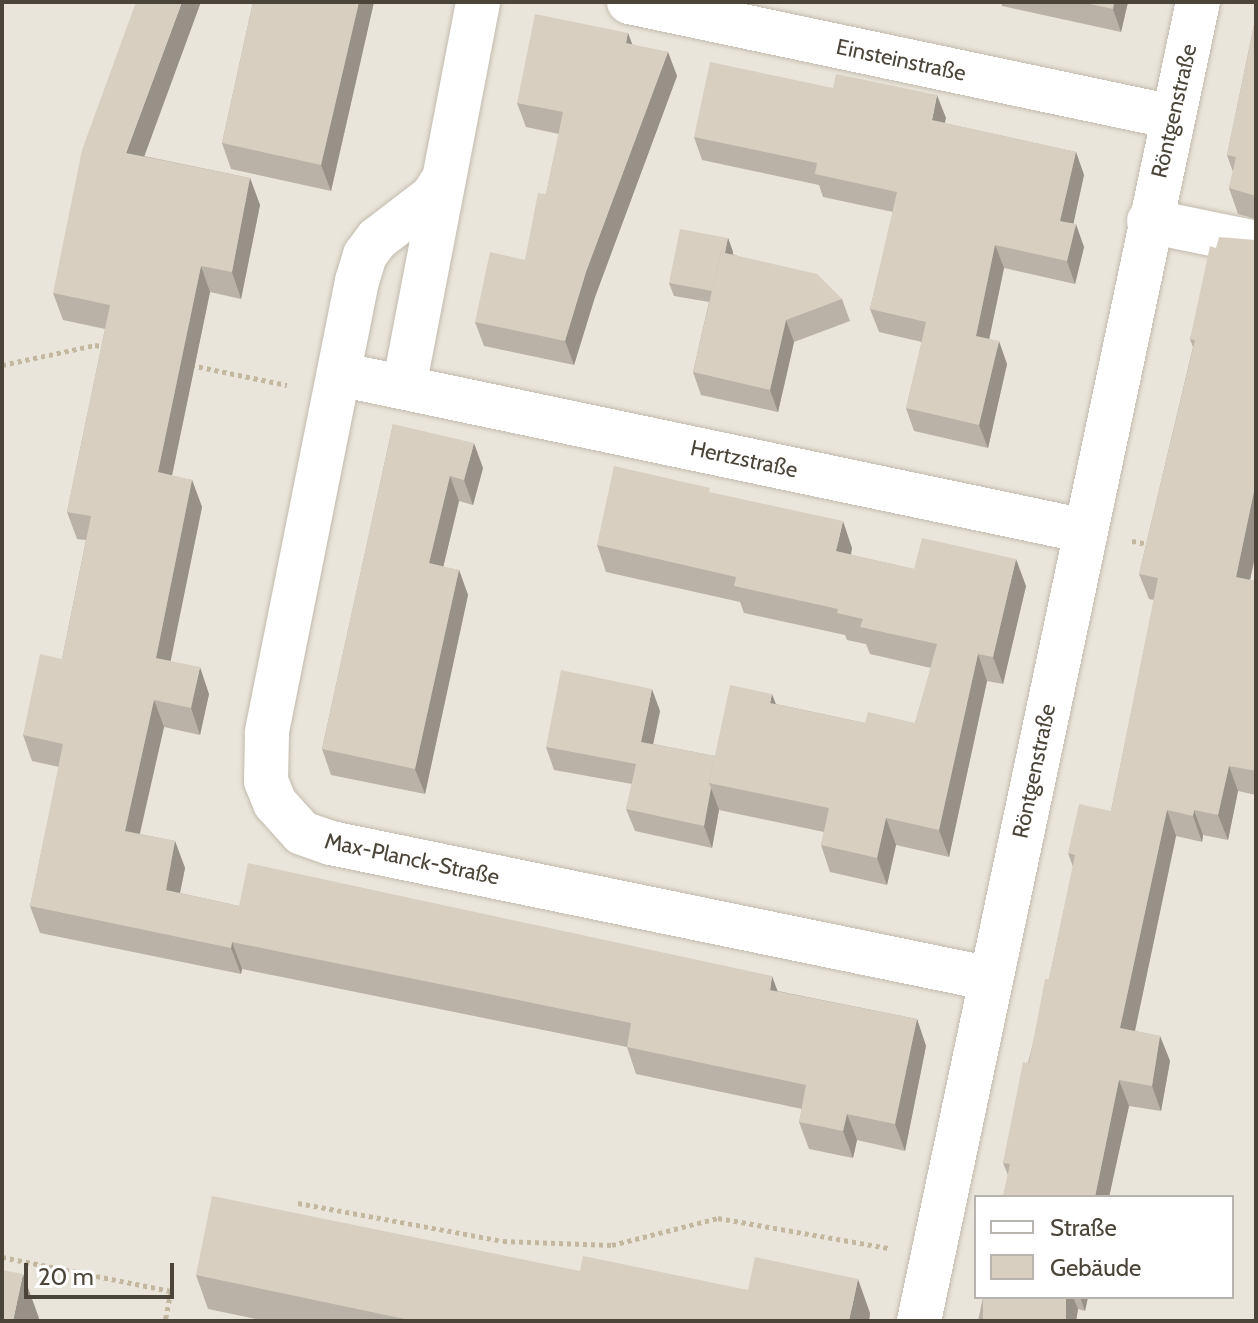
<!DOCTYPE html>
<html>
<head>
<meta charset="utf-8">
<style>
	body { margin:0 }
	#map { position:relative; width:1258px; height:1323px; overflow:hidden; background:#f6f3ec; font-family:Cabin,sans-serif }
	div>[style] { position:absolute }
	[style*='--x'] { left:calc(var(--x)*1px); top:calc(var(--y)*1px); width:calc(var(--w)*1px); rotate:calc(var(--a)*1deg) }
	.residential>* { inset:0; background:#eae5da }
	.path>* { height:5px; margin-top:-2.5px; transform-origin:0; background:repeating-linear-gradient(90deg,#c4b79f 0 4px,transparent 0 8px) }
	.roads { filter:drop-shadow(0 0 2px #c2bbae) drop-shadow(0 0 2px #c2bbae) }
	.street>* { height:44px; margin:-22px; padding:0 22px; transform-origin:22px; border-radius:22px; background:#fff }
	.wall>* { inset:0; background:#bab2a6 }
	.shaded-wall>* { inset:0; background:#979187 }
	.building>* { inset:0; background:#d8cfc1; transform-origin:0 0 }
	span { translate:-50% -50%; white-space:nowrap; text-align:center; line-height:1.15; -webkit-text-stroke:6px #fff; paint-order:stroke }
	.street-label { font-size:22px; color:#4b4439 }
	.frame { position:absolute; inset:0; border:4px solid #4b4439; pointer-events:none }
	.legend { position:absolute; left:974px; top:1195px; width:260px; height:104px; box-sizing:border-box; background:#fff; border:2px solid #b7b4b0; margin:0; padding:10px 14px; list-style:none; font-size:24px; color:#4b4439 }
	.legend li { display:flex; align-items:center; gap:16px; height:40px }
	.legend b { width:40px; border:2px solid #b7b4b0 }
	.scale { position:absolute; left:24px; top:1263px; width:150px; height:36px; box-sizing:border-box; border:4px solid #4b4439; border-top:0; padding-left:10px; font-size:24px; line-height:28px; white-space:nowrap; color:#4b4439; -webkit-text-stroke:6px #fff; paint-order:stroke }
</style>
</head>
<body>
<div id="map">
	<div class="residential">
		<div style="clip-path:polygon(evenodd,2px 2px,1256px 2px,1256px 1321px,2px 1321px,2px 2px,976px 1197px,1232px 1197px,1232px 1297px,976px 1297px,976px 1197px)"></div>
	</div>
	<div class="path">
		<div style="--x:2;--y:365;--w:95;--a:-12.1"></div>
		<div style="--x:95;--y:345;--w:12;--a:9"></div>
		<div style="--x:191;--y:365;--w:98;--a:11.8"></div>
		<div style="--x:1132;--y:541;--w:21;--a:11"></div>
		<div style="--x:298;--y:1203;--w:208;--a:10.5"></div>
		<div style="--x:503;--y:1241;--w:109;--a:2.1"></div>
		<div style="--x:612;--y:1245;--w:109;--a:-14.3"></div>
		<div style="--x:718;--y:1218;--w:173;--a:10"></div>
		<div style="--x:2;--y:1257;--w:172;--a:11.4"></div>
		<div style="--x:171;--y:1291;--w:31;--a:101"></div>
	</div>
	<div class="roads">
		<div class="street">
			<div style="--x:629;--y:2;--w:556;--a:11.94"></div>
			<div style="--x:441;--y:183;--w:15;--a:122"></div>
			<div style="--x:433;--y:196;--w:71;--a:142.5"></div>
			<div style="--x:377;--y:239;--w:20;--a:127"></div>
			<div style="--x:365;--y:255;--w:27;--a:107"></div>
			<div style="--x:357;--y:281;--w:461;--a:101.3"></div>
			<div style="--x:267;--y:733;--w:48;--a:91.2"></div>
			<div style="--x:266;--y:781;--w:24;--a:68"></div>
			<div style="--x:275;--y:803;--w:40;--a:48"></div>
			<div style="--x:302;--y:833;--w:31;--a:19"></div>
			<div style="--x:331;--y:843;--w:674;--a:11.64"></div>
			<div style="--x:1149;--y:221;--w:109;--a:11.6"></div>
			<div style="--x:339;--y:374;--w:762;--a:11.88"></div>
			<div style="--x:404;--y:387;--w:392;--a:-79.1"></div>
			<div style="--x:919;--y:1321;--w:1348;--a:-78.06"></div>
		</div>
	</div>
	<div class="wall">
		<div style="clip-path:polygon(253px 2px,374px 2px,331px 191px,231px 169px,222px 143px)"></div>
		<div style="clip-path:polygon(1001px 2px,1128px 2px,1121px 32px,1002px 6px)"></div>
		<div style="clip-path:polygon(1256px 15px,1256px 219px,1238px 214px,1229px 188px,1233px 172px,1227px 155px)"></div>
		<div style="clip-path:polygon(628px 33px,632px 45px,668px 52px,677px 76px,595px 297px,574px 365px,484px 346px,475px 322px,525px 260px,546px 194px,559px 134px,526px 127px,517px 103px)"></div>
		<div style="clip-path:polygon(946px 118px,944px 123px,1076px 152px,1084px 175px,1073px 224px,1084px 247px,1075px 284px,1004px 268px,989px 339px,1007px 364px,988px 448px,914px 431px,906px 408px,922px 342px,879px 332px,870px 309px,893px 212px,823px 197px,819px 185px,702px 160px,694px 137px)"></div>
		<div style="clip-path:polygon(144px 156px,250px 178px,260px 205px,241px 299px,210px 292px,172px 476px,192px 480px,202px 507px,170px 661px,209px 694px,200px 735px,164px 727px,140px 834px,175px 841px,185px 868px,180px 893px,239px 906px,778px 991px,917px 1019px,926px 1046px,905px 1151px,857px 1140px,853px 1158px,809px 1149px,799px 1122px,802px 1109px,636px 1074px,627px 1047px,242px 969px,241px 974px,40px 933px,30px 906px,59px 767px,32px 761px,23px 735px,62px 659px,86px 540px,77px 539px,67px 512px,105px 329px,63px 320px,53px 293px)"></div>
		<div style="clip-path:polygon(728px 238px,733px 252px,733px 254px,842px 299px,850px 321px,794px 342px,778px 412px,701px 395px,693px 372px,709px 302px,674px 296px,669px 283px)"></div>
		<div style="clip-path:polygon(1256px 240px,1256px 552px,1250px 580px,1256px 581px,1256px 795px,1238px 791px,1228px 840px,1203px 835px,1202px 842px,1176px 836px,1135px 1031px,1160px 1036px,1170px 1061px,1161px 1111px,1129px 1106px,1109px 1197px,1003px 1197px,1008px 1175px,1003px 1163px,1049px 979px,1073px 867px,1068px 853px,1111px 811px,1154px 600px,1149px 599px,1139px 574px,1193px 347px,1190px 339px,1216px 248px)"></div>
		<div style="clip-path:polygon(393px 424px,483px 468px,473px 505px,459px 501px,443px 567px,459px 570px,468px 595px,425px 794px,331px 775px,322px 749px)"></div>
		<div style="clip-path:polygon(712px 493px,852px 548px,851px 555px,914px 569px,1026px 586px,1003px 684px,987px 681px,949px 857px,896px 845px,887px 885px,830px 872px,821px 845px,824px 832px,719px 810px,712px 848px,635px 831px,626px 809px,632px 784px,554px 770px,546px 747px,660px 711px,653px 744px,715px 756px,776px 704px,865px 723px,915px 723px,931px 668px,870px 654px,866px 644px,847px 640px,845px 635px,744px 613px,740px 602px,606px 572px,597px 545px)"></div>
		<div style="clip-path:polygon(580px 1271px,748px 1290px,870px 1313px,869px 1321px,265px 1321px,208px 1309px,196px 1275px)"></div>
		<div style="clip-path:polygon(983px 1297px,1088px 1297px,1085px 1311px,1078px 1309px,1076px 1321px,978px 1321px)"></div>
	</div>
	<div class="shaded-wall">
		<div style="clip-path:polygon(182px 2px,201px 2px,136px 179px,126px 153px)"></div>
		<div style="clip-path:polygon(359px 2px,374px 2px,331px 191px,321px 165px)"></div>
		<div style="clip-path:polygon(1114px 2px,1128px 2px,1121px 32px,1113px 9px)"></div>
		<div style="clip-path:polygon(628px 33px,637px 57px,626px 43px)"></div>
		<div style="clip-path:polygon(668px 52px,677px 76px,595px 297px,574px 365px,565px 341px,586px 272px)"></div>
		<div style="clip-path:polygon(937px 95px,946px 118px,940px 143px,932px 120px)"></div>
		<div style="clip-path:polygon(1076px 152px,1084px 175px,1069px 244px,1060px 221px)"></div>
		<div style="clip-path:polygon(250px 178px,260px 205px,241px 299px,232px 272px)"></div>
		<div style="clip-path:polygon(1076px 224px,1084px 247px,1075px 284px,1067px 261px)"></div>
		<div style="clip-path:polygon(728px 238px,733px 252px,722px 305px,717px 292px)"></div>
		<div style="clip-path:polygon(995px 245px,1004px 268px,985px 359px,976px 336px)"></div>
		<div style="clip-path:polygon(201px 266px,210px 292px,167px 499px,158px 472px)"></div>
		<div style="clip-path:polygon(786px 320px,794px 342px,778px 412px,770px 390px)"></div>
		<div style="clip-path:polygon(999px 341px,1007px 364px,988px 448px,979px 425px)"></div>
		<div style="clip-path:polygon(474px 443px,483px 468px,473px 505px,464px 480px)"></div>
		<div style="clip-path:polygon(450px 476px,459px 501px,438px 589px,429px 563px)"></div>
		<div style="clip-path:polygon(192px 480px,202px 507px,166px 684px,156px 658px)"></div>
		<div style="clip-path:polygon(1256px 482px,1256px 552px,1245px 603px,1236px 577px)"></div>
		<div style="clip-path:polygon(843px 521px,852px 548px,846px 578px,836px 551px)"></div>
		<div style="clip-path:polygon(1016px 559px,1026px 586px,1003px 684px,993px 657px)"></div>
		<div style="clip-path:polygon(459px 570px,468px 595px,425px 794px,415px 769px)"></div>
		<div style="clip-path:polygon(978px 654px,987px 681px,949px 857px,939px 830px)"></div>
		<div style="clip-path:polygon(200px 667px,209px 694px,200px 735px,191px 708px)"></div>
		<div style="clip-path:polygon(652px 689px,660px 711px,649px 764px,641px 742px)"></div>
		<div style="clip-path:polygon(772px 694px,782px 720px,770px 703px)"></div>
		<div style="clip-path:polygon(154px 700px,164px 727px,134px 858px,125px 831px)"></div>
		<div style="clip-path:polygon(1229px 766px,1238px 791px,1228px 840px,1218px 815px)"></div>
		<div style="clip-path:polygon(711px 788px,719px 810px,712px 848px,704px 826px)"></div>
		<div style="clip-path:polygon(1167px 810px,1176px 836px,1130px 1054px,1120px 1028px)"></div>
		<div style="clip-path:polygon(1194px 810px,1203px 835px,1202px 842px,1193px 816px)"></div>
		<div style="clip-path:polygon(886px 818px,896px 845px,887px 885px,877px 858px)"></div>
		<div style="clip-path:polygon(175px 841px,185px 868px,175px 917px,166px 890px)"></div>
		<div style="clip-path:polygon(232px 942px,242px 969px,241px 974px,231px 948px)"></div>
		<div style="clip-path:polygon(772px 976px,782px 1003px,770px 990px)"></div>
		<div style="clip-path:polygon(917px 1019px,926px 1046px,905px 1151px,895px 1124px)"></div>
		<div style="clip-path:polygon(1160px 1036px,1170px 1061px,1161px 1111px,1152px 1086px)"></div>
		<div style="clip-path:polygon(1119px 1080px,1129px 1106px,1109px 1197px,1095px 1197px)"></div>
		<div style="clip-path:polygon(847px 1114px,857px 1140px,853px 1158px,843px 1131px)"></div>
		<div style="clip-path:polygon(23px 1274px,39px 1318px,38px 1321px,13px 1321px)"></div>
		<div style="clip-path:polygon(858px 1279px,870px 1313px,869px 1321px,849px 1321px)"></div>
		<div style="clip-path:polygon(1066px 1297px,1073px 1297px,1078px 1309px,1076px 1321px,1061px 1321px)"></div>
		<div style="clip-path:polygon(1080px 1297px,1088px 1297px,1085px 1311px)"></div>
	</div>
	<div class="building">
		<div style="clip-path:polygon(136px 2px,182px 2px,126px 153px,250px 178px,232px 272px,201px 266px,158px 472px,192px 480px,156px 658px,200px 667px,191px 708px,154px 700px,125px 831px,175px 841px,166px 890px,239px 906px,248px 863px,772px 976px,770px 990px,917px 1019px,895px 1124px,847px 1114px,843px 1131px,799px 1122px,806px 1085px,627px 1047px,631px 1023px,232px 942px,231px 948px,30px 906px,63px 744px,23px 735px,40px 654px,62px 659px,91px 516px,67px 512px,110px 305px,53px 293px,82px 150px)"></div>
		<div style="clip-path:polygon(253px 2px,359px 2px,321px 165px,222px 143px)"></div>
		<div style="clip-path:polygon(1081px 2px,1114px 2px,1113px 9px)"></div>
		<div style="clip-path:polygon(535px 14px,628px 33px,626px 43px,668px 52px,586px 272px,565px 341px,475px 322px,490px 252px,525px 260px,538px 193px,546px 194px,563px 112px,517px 103px)"></div>
		<div style="clip-path:polygon(1256px 15px,1256px 196px,1229px 188px,1236px 157px,1227px 155px)"></div>
		<div style="clip-path:polygon(710px 62px,833px 88px,836px 74px,937px 95px,932px 120px,1076px 152px,1060px 221px,1076px 224px,1067px 261px,995px 245px,976px 336px,999px 341px,979px 425px,906px 408px,926px 322px,870px 309px,897px 192px,815px 174px,817px 163px,694px 137px)"></div>
		<div style="clip-path:polygon(680px 229px,728px 238px,725px 253px,721px 252px,712px 291px,669px 283px)"></div>
		<div style="clip-path:polygon(1219px 237px,1256px 240px,1256px 482px,1236px 577px,1256px 581px,1256px 771px,1229px 766px,1218px 815px,1194px 810px,1193px 816px,1167px 810px,1120px 1028px,1160px 1036px,1152px 1086px,1119px 1080px,1095px 1197px,1003px 1197px,1010px 1164px,1003px 1163px,1023px 1062px,1029px 1063px,1045px 979px,1049px 979px,1075px 855px,1068px 853px,1079px 804px,1111px 811px,1158px 578px,1139px 574px,1195px 340px,1190px 339px,1210px 246px,1216px 248px)"></div>
		<div style="clip-path:polygon(721px 252px,817px 274px,842px 299px,786px 320px,770px 390px,693px 372px)"></div>
		<div style="clip-path:polygon(393px 424px,474px 443px,464px 480px,450px 476px,429px 563px,459px 570px,415px 769px,322px 749px)"></div>
		<div style="clip-path:polygon(614px 466px,710px 488px,709px 492px,843px 521px,836px 551px,914px 569px,922px 538px,1016px 559px,993px 657px,978px 654px,939px 830px,886px 818px,877px 858px,821px 845px,829px 808px,709px 783px,730px 685px,772px 694px,770px 703px,865px 723px,868px 712px,915px 723px,937px 644px,860px 627px,863px 619px,837px 613px,838px 609px,734px 586px,736px 577px,597px 545px)"></div>
		<div style="clip-path:polygon(561px 670px,652px 689px,641px 742px,715px 756px,709px 783px,711px 788px,704px 826px,626px 809px,636px 764px,546px 747px)"></div>
		<div style="clip-path:polygon(212px 1196px,580px 1271px,583px 1256px,748px 1290px,755px 1257px,858px 1279px,849px 1321px,414px 1321px,196px 1275px)"></div>
		<div style="clip-path:polygon(2px 1270px,23px 1274px,13px 1321px,2px 1321px)"></div>
		<div style="left:983px;top:1297px;width:83px;height:25px"></div>
	</div>
	<div class="street-label">
		<span style="left:901px;top:60px;rotate:12deg">Einsteinstraße</span>
		<span style="left:1174px;top:111px;rotate:-77deg">Röntgenstraße</span>
		<span style="left:744px;top:459px;rotate:12deg">Hertzstraße</span>
		<span style="left:1034px;top:771px;rotate:-78deg">Röntgenstraße</span>
		<span style="left:412px;top:859px;rotate:12deg">Max-Planck-Straße</span>
	</div>
	<div class="frame"></div>
	<ul class="legend">
	<li><b style="height:10px;background:#fff"></b>Straße</li>
	<li><b style="height:22px;background:#d8cfc1"></b>Gebäude</li>
	</ul>
	<div class="scale">20 m</div>
</div>
</body>
</html>
